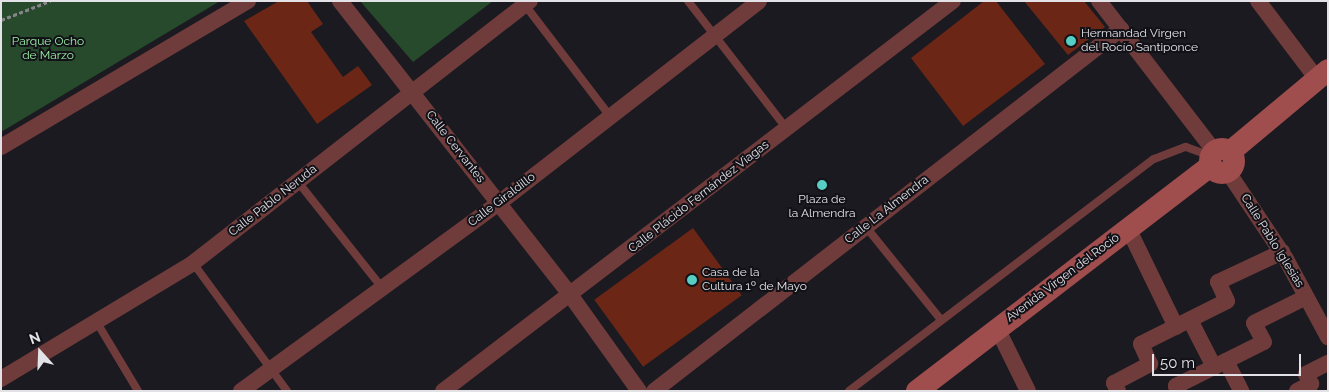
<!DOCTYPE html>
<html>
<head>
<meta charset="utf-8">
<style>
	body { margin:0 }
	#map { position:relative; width:1329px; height:392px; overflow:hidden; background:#1a1a20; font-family:Raleway,sans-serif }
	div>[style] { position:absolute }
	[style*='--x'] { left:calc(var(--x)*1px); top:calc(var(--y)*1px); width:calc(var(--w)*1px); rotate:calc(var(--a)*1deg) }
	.green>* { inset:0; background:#284a2c }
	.building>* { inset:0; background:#6b2616; transform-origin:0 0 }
	.path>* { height:3px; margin-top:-1.5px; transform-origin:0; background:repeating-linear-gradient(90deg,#848489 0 4px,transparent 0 6.5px) }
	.lane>* { height:8px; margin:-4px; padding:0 4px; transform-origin:4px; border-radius:4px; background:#703c3b }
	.street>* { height:16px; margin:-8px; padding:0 8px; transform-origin:8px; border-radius:8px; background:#703c3b }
	.secondary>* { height:22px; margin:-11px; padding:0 11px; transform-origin:11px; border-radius:11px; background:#9f4d4d }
	.secondary>.ring { margin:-11px; padding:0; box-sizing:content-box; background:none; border:22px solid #9f4d4d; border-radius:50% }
	.dots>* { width:14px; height:14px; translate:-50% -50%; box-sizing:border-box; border:2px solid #111117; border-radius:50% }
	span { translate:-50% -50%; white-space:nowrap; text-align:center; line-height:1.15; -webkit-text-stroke:4px #111117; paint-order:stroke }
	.poi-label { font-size:12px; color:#e3e3e7 }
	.left { translate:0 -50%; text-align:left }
	.park-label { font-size:12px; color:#9aefa4 }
	.street-label { font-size:12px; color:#e3e3e7 }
	.frame { position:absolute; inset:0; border:2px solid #e3e3e7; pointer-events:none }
	.north { position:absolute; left:15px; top:327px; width:50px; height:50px; -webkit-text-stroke:4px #111117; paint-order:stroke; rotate:340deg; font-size:14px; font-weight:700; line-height:20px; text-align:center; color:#e3e3e7 }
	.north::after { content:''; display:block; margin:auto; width:18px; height:22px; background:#e3e3e7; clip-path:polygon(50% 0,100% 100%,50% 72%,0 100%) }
	.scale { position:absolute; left:1152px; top:354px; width:149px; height:22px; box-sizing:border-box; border:2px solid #e3e3e7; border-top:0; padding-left:6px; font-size:15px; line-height:18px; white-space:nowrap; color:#e3e3e7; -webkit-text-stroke:4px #111117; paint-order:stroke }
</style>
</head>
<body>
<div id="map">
	<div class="green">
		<div style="clip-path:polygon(1px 1px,220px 1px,1px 132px)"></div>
		<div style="clip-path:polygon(360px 1px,493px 1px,413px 62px)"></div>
	</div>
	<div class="building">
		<div style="clip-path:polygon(279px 1px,307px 1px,323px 24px,311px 32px,343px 77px,358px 66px,372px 85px,317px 124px,244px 21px)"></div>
		<div style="clip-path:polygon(984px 1px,996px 1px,1045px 64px,963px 126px,911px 58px)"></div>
		<div style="clip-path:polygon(1024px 1px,1084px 1px,1105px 27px,1068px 55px)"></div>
		<div style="left:693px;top:228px;width:83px;height:122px;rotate:54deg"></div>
	</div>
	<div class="path">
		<div style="--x:1;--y:20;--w:53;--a:-21.2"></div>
	</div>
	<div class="lane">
		<div style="--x:688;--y:1;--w:162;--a:52.3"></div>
		<div style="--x:525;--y:5;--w:140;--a:52.6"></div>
		<div style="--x:298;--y:182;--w:137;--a:51.5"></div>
		<div style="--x:866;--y:227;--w:119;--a:51.1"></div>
		<div style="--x:193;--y:263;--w:159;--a:53.7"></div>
		<div style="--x:96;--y:321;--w:82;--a:59"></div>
		<div style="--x:849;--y:391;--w:383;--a:-37.3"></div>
		<div style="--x:1154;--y:159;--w:34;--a:-21"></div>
		<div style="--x:1186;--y:147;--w:27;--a:20"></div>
	</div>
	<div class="street">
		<div style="--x:340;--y:1;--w:375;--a:51.9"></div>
		<div style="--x:571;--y:296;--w:117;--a:54.4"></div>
		<div style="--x:1099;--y:1;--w:190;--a:52.5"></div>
		<div style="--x:1258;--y:1;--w:98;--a:52.9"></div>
		<div style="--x:1;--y:147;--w:287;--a:-30.6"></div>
		<div style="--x:1228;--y:172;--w:105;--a:56.3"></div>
		<div style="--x:1286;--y:259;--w:89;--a:61.7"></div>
		<div style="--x:1128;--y:228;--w:110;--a:64.1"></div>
		<div style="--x:1190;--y:320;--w:53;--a:62.9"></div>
		<div style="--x:997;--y:328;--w:70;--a:63.8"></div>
		<div style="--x:1226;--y:361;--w:34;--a:63"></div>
		<div style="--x:1;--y:379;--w:224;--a:-31.1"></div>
		<div style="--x:193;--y:263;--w:427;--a:-37.9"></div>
		<div style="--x:241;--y:391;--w:319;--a:-36.1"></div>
		<div style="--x:499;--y:203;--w:329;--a:-37.8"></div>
		<div style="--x:443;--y:391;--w:642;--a:-37.41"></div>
		<div style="--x:654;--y:391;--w:591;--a:-37.78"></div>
		<div style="--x:1118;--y:391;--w:9;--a:-117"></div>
		<div style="--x:1114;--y:383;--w:41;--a:-27.8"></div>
		<div style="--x:1150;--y:364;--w:22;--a:-114"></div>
		<div style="--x:1141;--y:344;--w:96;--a:-26.6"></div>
		<div style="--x:1227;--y:301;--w:21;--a:-115"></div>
		<div style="--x:1218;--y:282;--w:71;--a:-25.1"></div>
		<div style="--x:1179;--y:391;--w:6;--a:-121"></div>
		<div style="--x:1176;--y:386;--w:98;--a:-26.6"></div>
		<div style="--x:1264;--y:342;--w:21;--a:-118"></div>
		<div style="--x:1254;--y:323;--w:58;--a:-26.6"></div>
		<div style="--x:1297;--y:391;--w:16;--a:-27"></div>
		<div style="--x:1311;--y:384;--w:11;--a:-117"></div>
		<div style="--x:1306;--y:374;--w:25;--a:-27"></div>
	</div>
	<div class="secondary">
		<div class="ring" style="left:1210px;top:149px;width:2px;height:2px"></div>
		<div style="--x:1230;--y:152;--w:128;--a:-39.9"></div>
		<div style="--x:917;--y:391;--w:371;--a:-37.5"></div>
	</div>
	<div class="dots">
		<div style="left:1071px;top:41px;background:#56cec3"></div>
		<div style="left:822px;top:185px;background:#56cec3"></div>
		<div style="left:692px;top:280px;background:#56cec3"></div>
	</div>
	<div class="poi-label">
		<span class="left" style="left:1081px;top:41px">Hermandad Virgen<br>del Rocío Santiponce</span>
		<span style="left:822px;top:207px">Plaza de<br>la Almendra</span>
		<span class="left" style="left:702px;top:280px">Casa de la<br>Cultura 1º de Mayo</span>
	</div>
	<div class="park-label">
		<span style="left:48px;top:49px">Parque Ocho<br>de Marzo</span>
	</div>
	<div class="street-label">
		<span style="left:455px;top:147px;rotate:52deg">Calle Cervantes</span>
		<span style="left:699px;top:197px;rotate:-38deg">Calle Plácido Fernández Viagas</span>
		<span style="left:502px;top:200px;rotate:-37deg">Calle Giraldillo</span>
		<span style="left:273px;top:201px;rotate:-38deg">Calle Pablo Neruda</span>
		<span style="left:887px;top:210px;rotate:-38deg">Calle La Almendra</span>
		<span style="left:1272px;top:241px;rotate:58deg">Calle Pablo Iglesias</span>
		<span style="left:1063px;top:278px;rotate:-37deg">Avenida Virgen del Rocío</span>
	</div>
	<div class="frame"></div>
	<div class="north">N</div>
	<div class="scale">50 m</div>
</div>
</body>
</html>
